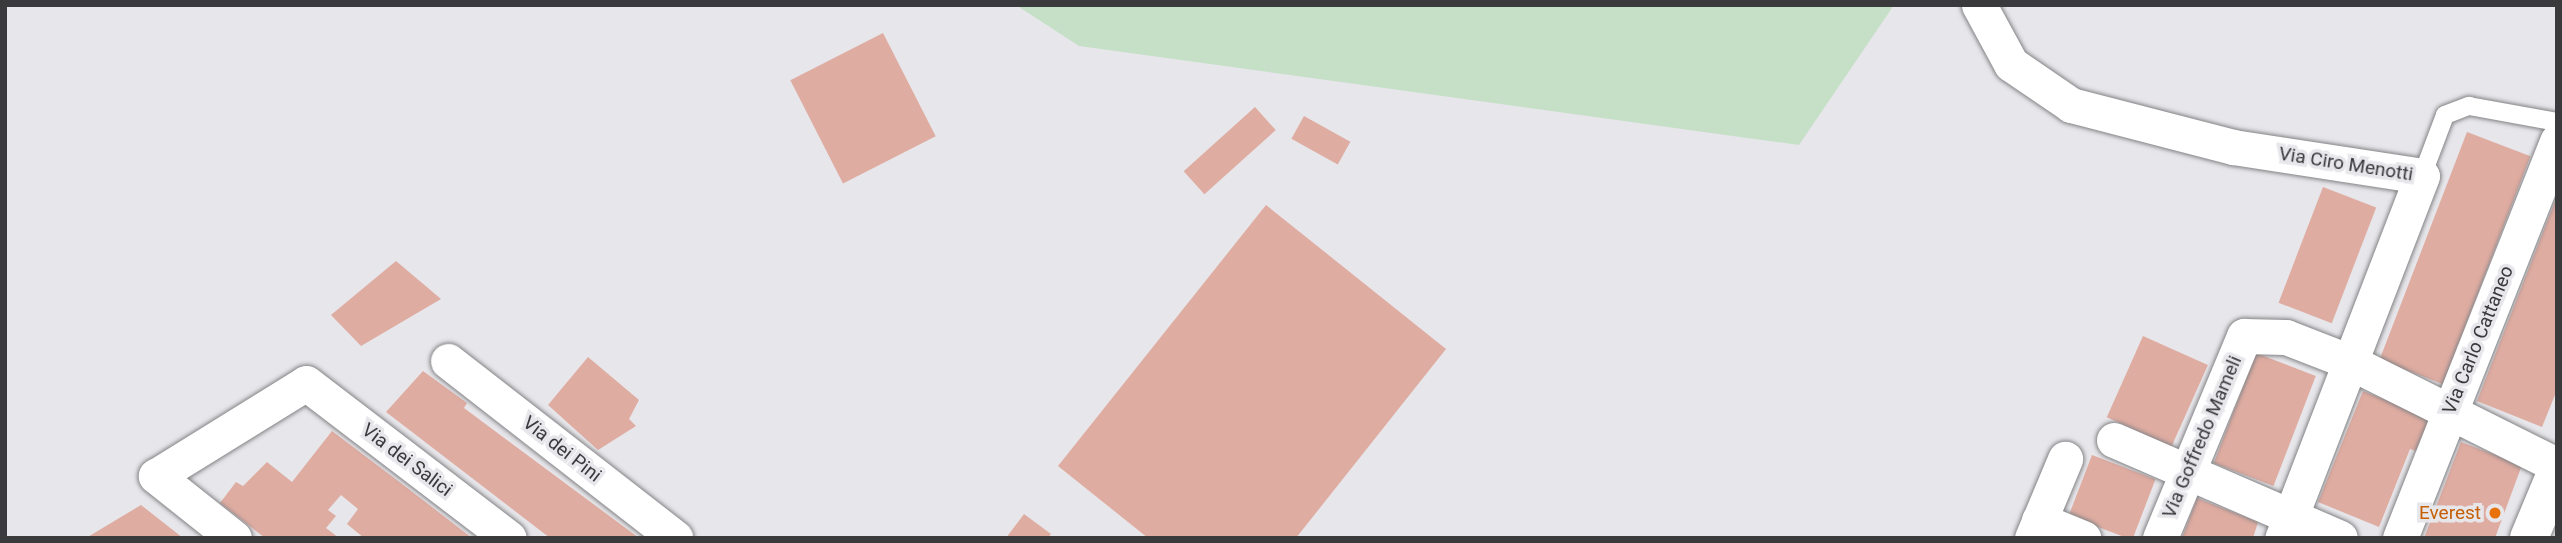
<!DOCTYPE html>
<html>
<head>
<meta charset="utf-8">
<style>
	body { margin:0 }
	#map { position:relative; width:2562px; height:543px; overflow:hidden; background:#e7e6ea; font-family:Roboto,sans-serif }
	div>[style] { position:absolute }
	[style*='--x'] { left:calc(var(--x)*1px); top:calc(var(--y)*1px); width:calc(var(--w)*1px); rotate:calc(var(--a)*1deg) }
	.green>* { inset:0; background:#c6e0c8 }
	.building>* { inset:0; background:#dfaca1; transform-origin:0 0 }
	.roads { filter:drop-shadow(0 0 2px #838386) drop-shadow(0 0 2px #838386) }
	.service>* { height:18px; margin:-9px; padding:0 9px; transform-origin:9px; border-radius:9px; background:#fff }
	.minor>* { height:35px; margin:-17.5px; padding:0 17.5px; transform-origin:17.5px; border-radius:17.5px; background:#fff }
	.tertiary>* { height:38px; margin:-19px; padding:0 19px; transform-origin:19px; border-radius:19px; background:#fff }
	.dots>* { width:19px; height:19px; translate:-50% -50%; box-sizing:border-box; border:4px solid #e7e6ea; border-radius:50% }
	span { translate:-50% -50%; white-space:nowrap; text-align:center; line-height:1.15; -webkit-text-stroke:7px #e7e6ea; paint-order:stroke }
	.street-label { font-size:19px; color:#3a393b }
	.food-label { font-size:19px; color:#c56008 }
	.right { translate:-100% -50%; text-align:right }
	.frame { position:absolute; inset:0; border:7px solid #3a393b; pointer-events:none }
</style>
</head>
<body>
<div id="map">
	<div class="green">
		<div style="clip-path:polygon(1016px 5px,1894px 5px,1799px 145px,1079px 46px)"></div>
	</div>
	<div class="building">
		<div style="left:883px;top:33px;width:116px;height:104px;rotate:63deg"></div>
		<div style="left:1255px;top:107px;width:31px;height:96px;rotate:48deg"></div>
		<div style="left:1304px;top:116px;width:53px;height:26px;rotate:29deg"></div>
		<div style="left:2467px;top:132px;width:68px;height:244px;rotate:21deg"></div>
		<div style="left:2323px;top:187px;width:57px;height:124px;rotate:21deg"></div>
		<div style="clip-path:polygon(2557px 196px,2557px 390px,2542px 427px,2477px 401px)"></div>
		<div style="clip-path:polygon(1266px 205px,1446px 349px,1296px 538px,1148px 538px,1058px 466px)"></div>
		<div style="clip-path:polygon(396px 261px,441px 299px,361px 346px,331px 315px)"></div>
		<div style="left:2143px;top:336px;width:71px;height:89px;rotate:24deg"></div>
		<div style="left:2256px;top:353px;width:64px;height:118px;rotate:21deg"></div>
		<div style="clip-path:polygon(588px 357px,639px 400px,629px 419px,636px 426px,598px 450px,548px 405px)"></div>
		<div style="clip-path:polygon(423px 371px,467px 403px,464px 408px,639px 538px,550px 538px,386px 412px)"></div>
		<div style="clip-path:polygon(2363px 391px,2432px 418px,2419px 452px,2410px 449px,2379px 527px,2318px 502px)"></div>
		<div style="clip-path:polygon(332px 431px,406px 487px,472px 538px,364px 538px,347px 524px,358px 509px,341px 495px,328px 510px,336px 516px,326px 528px,339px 538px,265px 538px,220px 503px,236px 482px,243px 486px,267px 462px,292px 482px)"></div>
		<div style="clip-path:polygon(2461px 442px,2522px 465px,2495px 538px,2424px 538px)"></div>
		<div style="left:2092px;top:455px;width:68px;height:65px;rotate:21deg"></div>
		<div style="clip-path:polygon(2197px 498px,2258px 522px,2253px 538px,2182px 538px)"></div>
		<div style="clip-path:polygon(141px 505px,183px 538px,86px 538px)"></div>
		<div style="clip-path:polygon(1024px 514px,1051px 534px,1048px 538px,1006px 538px)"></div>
	</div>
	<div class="roads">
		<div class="service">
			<div style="--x:2422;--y:176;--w:65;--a:-69.3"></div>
			<div style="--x:2445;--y:115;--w:26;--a:-21"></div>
			<div style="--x:2469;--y:106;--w:89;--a:10.3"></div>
		</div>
		<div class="minor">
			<div style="--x:1979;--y:5;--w:67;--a:61.5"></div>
			<div style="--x:2011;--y:64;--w:73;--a:34.3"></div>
			<div style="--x:2071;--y:105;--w:167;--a:14.5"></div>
			<div style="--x:2233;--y:147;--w:191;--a:8.7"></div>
			<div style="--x:2422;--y:176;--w:388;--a:111.1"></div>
			<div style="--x:448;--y:361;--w:288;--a:37.9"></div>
			<div style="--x:2114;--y:440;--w:246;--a:23.4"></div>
			<div style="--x:2039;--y:520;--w:48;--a:22.2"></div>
			<div style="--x:234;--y:538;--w:100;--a:-141.5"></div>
			<div style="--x:156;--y:476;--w:176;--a:-31.8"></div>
			<div style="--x:306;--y:383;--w:255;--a:37.4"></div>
			<div style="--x:2032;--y:538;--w:86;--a:-67.3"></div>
			<div style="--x:2160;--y:538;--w:219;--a:-67.4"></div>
			<div style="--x:2244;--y:336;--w:42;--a:1.4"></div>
			<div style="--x:2286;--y:337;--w:69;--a:21.3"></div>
			<div style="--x:2350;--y:362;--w:231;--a:26.5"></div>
			<div style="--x:2400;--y:538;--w:427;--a:-68.4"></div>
		</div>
		<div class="tertiary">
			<div style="--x:2529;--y:538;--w:73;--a:-67.3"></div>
		</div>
	</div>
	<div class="dots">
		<div style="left:2495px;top:513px;background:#e8710a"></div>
	</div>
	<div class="street-label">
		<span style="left:2346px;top:164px;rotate:9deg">Via Ciro Menotti</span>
		<span style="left:2478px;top:340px;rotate:-68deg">Via Carlo Cattaneo</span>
		<span style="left:2202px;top:437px;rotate:-67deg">Via Goffredo Mameli</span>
		<span style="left:562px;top:449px;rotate:38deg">Via dei Pini</span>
		<span style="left:407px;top:460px;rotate:37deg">Via dei Salici</span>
	</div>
	<div class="food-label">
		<span class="right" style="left:2481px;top:513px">Everest</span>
	</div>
	<div class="frame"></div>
</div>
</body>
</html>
